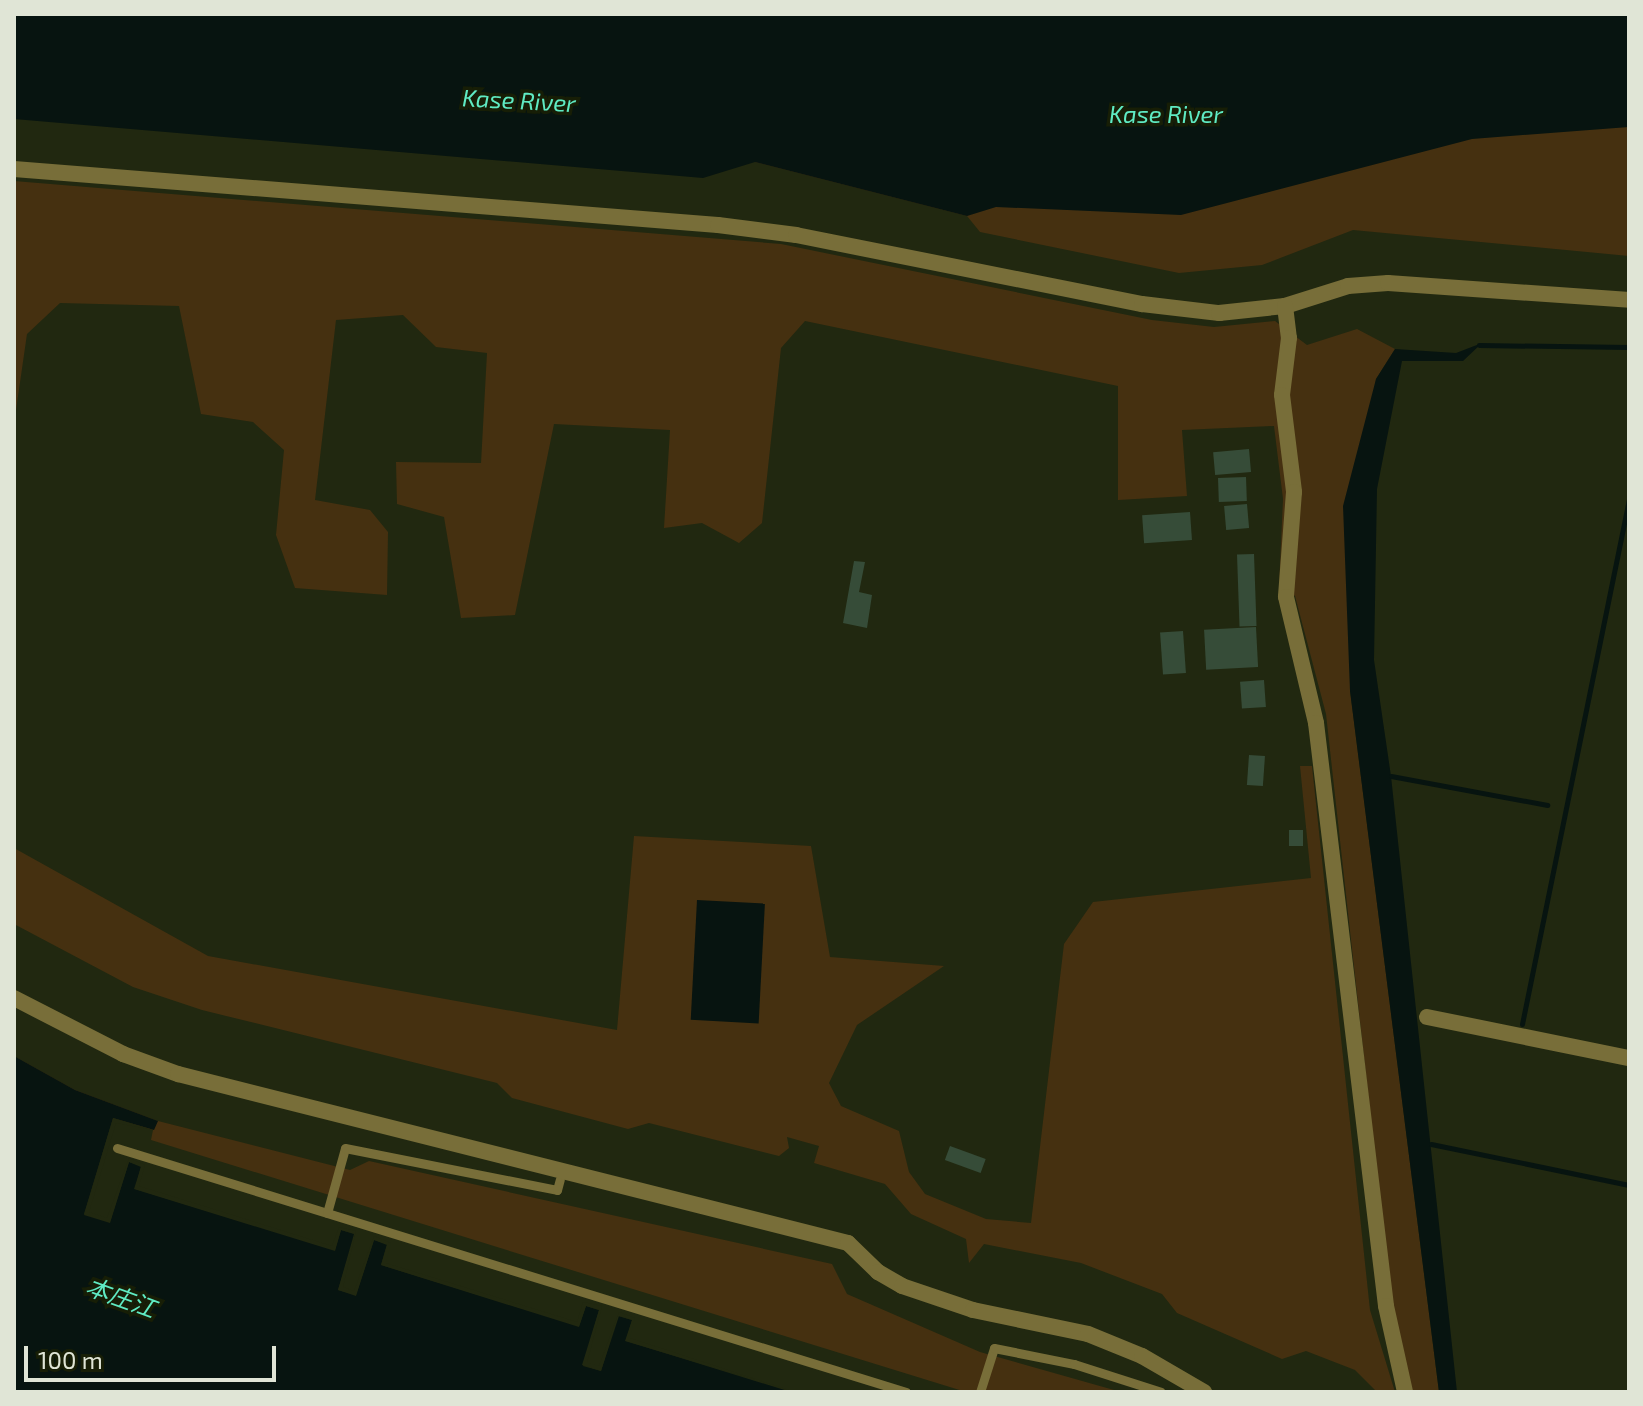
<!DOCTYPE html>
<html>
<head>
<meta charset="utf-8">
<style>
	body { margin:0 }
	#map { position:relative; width:1643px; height:1406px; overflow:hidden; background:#212810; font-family:"Exo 2","Noto Sans JP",sans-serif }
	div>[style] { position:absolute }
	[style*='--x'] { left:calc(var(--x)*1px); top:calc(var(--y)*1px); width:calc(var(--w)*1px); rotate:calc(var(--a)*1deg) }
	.green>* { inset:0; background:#453010 }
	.water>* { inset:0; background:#071410; transform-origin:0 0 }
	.pier>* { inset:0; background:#212810 }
	.stream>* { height:5px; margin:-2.5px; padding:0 2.5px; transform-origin:2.5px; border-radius:2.5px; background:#071410 }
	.building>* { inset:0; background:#364c38; transform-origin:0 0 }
	.service>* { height:9px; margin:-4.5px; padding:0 4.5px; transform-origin:4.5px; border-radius:4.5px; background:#786e39 }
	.minor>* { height:16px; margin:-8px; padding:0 8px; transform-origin:8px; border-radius:8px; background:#786e39 }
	span { translate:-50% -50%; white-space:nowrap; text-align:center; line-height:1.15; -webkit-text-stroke:7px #171e06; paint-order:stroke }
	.water-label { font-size:24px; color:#5febc3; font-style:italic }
	.frame { position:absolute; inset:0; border:16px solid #e0e5d6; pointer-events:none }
	.scale { position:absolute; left:24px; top:1346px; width:252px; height:36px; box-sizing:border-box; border:4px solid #e0e5d6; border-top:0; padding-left:10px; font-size:24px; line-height:28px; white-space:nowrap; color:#e0e5d6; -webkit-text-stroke:6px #171e06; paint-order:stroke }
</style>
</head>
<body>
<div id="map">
	<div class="green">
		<div style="clip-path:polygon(1629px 23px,1629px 256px,1353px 230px,1262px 265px,1179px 273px,980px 232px,967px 216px,755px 162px)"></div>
		<div style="clip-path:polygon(14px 181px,781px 244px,1152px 320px,1214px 327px,1275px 321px,1307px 345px,1357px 329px,1395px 349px,1376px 379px,1350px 690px,1439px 1392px,1411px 1392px,1391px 1301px,1326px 714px,1295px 596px,1279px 587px,1283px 499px,1274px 426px,1182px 430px,1187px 496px,1118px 500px,1118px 386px,805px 321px,781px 348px,762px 523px,739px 543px,702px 523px,664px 528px,670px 430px,554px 424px,515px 615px,461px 618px,444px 517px,397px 504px,396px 462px,481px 463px,487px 353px,436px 347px,403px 315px,336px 320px,315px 500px,370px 510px,388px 532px,387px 595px,295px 588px,276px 535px,284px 450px,253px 422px,201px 414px,179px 306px,60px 303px,27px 334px,14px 424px)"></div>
		<div style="clip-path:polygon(1300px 766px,1312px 766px,1370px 1310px,1395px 1392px,1377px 1392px,1355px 1370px,1306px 1351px,1282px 1359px,1177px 1313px,1162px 1294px,1081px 1263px,984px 1244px,969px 1263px,966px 1239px,911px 1214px,885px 1184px,814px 1163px,819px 1146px,787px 1137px,789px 1148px,779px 1156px,649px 1123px,628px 1129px,512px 1098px,497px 1083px,202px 1010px,133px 987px,14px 924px,14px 848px,208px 956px,617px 1030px,634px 836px,811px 846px,830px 957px,944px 966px,857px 1025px,829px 1083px,841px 1106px,899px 1131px,909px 1172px,925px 1194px,986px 1219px,1031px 1223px,1064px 944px,1093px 902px,1311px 878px)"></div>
		<div style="clip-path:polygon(14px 1056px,75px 1090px,158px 1121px,350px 1170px,369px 1161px,832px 1264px,847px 1294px,980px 1352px,1121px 1392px,966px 1392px,151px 1140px,153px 1130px,114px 1118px)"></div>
	</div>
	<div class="water">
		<div style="clip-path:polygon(14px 14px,1629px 14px,1629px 127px,1472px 139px,1181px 215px,996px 207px,967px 216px,755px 162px,703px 178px,14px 119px)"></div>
		<div style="clip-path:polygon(1482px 343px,1463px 361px,1402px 361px,1377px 489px,1374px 660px,1391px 776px,1457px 1392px,1439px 1392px,1350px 691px,1343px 506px,1376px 379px,1395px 349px,1456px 353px)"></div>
		<div style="left:697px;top:900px;width:68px;height:120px;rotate:3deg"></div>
		<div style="clip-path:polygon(14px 1056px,75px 1090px,158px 1121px,154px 1130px,113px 1118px,84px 1214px,110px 1222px,129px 1162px,141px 1166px,135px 1189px,335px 1250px,341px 1230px,355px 1234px,338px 1290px,356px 1295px,374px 1240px,387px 1244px,381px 1265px,579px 1326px,586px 1306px,599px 1310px,583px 1366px,601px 1371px,618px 1316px,632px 1320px,626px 1341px,791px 1392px,14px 1392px)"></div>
	</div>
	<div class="pier">
		<div style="clip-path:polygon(113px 1118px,154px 1130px,116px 1123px,89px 1212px,107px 1218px,129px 1158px,145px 1165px,139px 1186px,332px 1246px,339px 1227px,356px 1231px,343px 1287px,354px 1291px,374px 1236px,391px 1243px,386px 1263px,577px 1322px,583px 1302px,602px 1306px,587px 1363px,599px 1366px,619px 1312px,635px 1318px,630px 1338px,795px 1392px,625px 1341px,632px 1320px,619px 1316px,601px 1371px,582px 1365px,599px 1310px,586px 1306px,579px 1327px,381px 1265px,387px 1245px,374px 1240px,356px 1296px,338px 1290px,354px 1234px,341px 1230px,335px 1251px,134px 1189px,141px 1167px,129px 1162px,110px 1223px,84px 1215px)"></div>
	</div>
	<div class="stream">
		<div style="--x:1479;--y:345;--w:150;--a:0.8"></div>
		<div style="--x:1391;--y:776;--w:159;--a:10.5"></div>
		<div style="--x:1522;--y:1024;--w:536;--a:-78.48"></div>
		<div style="--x:1431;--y:1144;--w:202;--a:11.7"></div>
	</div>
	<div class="building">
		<div style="left:1249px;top:449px;width:23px;height:36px;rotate:85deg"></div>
		<div style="left:1246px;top:477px;width:24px;height:28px;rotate:88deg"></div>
		<div style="left:1247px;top:504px;width:24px;height:23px;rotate:85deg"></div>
		<div style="left:1190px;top:512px;width:28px;height:48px;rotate:86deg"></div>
		<div style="left:1254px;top:554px;width:72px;height:17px;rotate:88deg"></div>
		<div style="clip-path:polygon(854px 561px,865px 562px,859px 592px,872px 595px,867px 628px,843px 623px)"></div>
		<div style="left:1256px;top:627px;width:40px;height:52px;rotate:87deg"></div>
		<div style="left:1183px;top:631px;width:42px;height:23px;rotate:86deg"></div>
		<div style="left:1264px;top:680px;width:27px;height:24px;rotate:86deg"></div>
		<div style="left:1249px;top:755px;width:16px;height:30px;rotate:4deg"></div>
		<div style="left:1289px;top:830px;width:14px;height:16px"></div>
		<div style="left:950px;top:1146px;width:38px;height:15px;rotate:20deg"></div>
	</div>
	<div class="service">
		<div style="--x:117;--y:1148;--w:826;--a:17.18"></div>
		<div style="--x:327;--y:1213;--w:67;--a:-74.5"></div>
		<div style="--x:345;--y:1148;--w:216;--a:11.2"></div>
		<div style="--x:557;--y:1190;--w:11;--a:-75"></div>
		<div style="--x:980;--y:1392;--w:46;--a:-72.3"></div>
		<div style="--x:994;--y:1348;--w:82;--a:11.3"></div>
		<div style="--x:1074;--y:1364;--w:91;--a:17.8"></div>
	</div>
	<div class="minor">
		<div style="--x:14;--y:169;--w:706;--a:4.55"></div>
		<div style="--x:718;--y:225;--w:79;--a:7.3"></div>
		<div style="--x:796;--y:235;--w:353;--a:11.3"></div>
		<div style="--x:1142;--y:304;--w:78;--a:6.7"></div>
		<div style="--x:1219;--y:313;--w:66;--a:-6.1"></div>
		<div style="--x:1285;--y:306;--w:66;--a:-17.6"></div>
		<div style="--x:1348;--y:286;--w:40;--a:-4.3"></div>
		<div style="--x:1388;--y:283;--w:242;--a:4"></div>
		<div style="--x:1285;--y:306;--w:32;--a:83"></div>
		<div style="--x:1289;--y:338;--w:57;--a:97"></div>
		<div style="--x:1282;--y:395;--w:98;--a:82.9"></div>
		<div style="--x:1294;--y:492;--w:105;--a:94.4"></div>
		<div style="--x:1286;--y:597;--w:130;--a:76.6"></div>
		<div style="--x:1316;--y:723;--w:587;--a:83.15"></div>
		<div style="--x:1386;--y:1306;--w:88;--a:77.5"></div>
		<div style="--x:14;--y:998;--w:123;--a:27.2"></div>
		<div style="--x:123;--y:1054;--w:59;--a:20"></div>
		<div style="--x:178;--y:1074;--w:691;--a:14.16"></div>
		<div style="--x:848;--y:1243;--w:42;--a:44"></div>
		<div style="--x:878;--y:1272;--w:28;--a:30"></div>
		<div style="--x:902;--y:1286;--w:75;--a:18.7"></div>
		<div style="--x:973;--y:1310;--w:117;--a:11.8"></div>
		<div style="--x:1088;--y:1334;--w:58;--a:22.2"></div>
		<div style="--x:1142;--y:1356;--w:72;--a:30.1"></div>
		<div style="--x:1427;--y:1017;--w:206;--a:11.5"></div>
	</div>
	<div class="water-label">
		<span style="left:519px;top:100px;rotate:3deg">Kase River</span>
		<span style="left:1166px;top:114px">Kase River</span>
		<span style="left:121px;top:1297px;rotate:20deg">本庄江</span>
	</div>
	<div class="frame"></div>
	<div class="scale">100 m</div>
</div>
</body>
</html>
